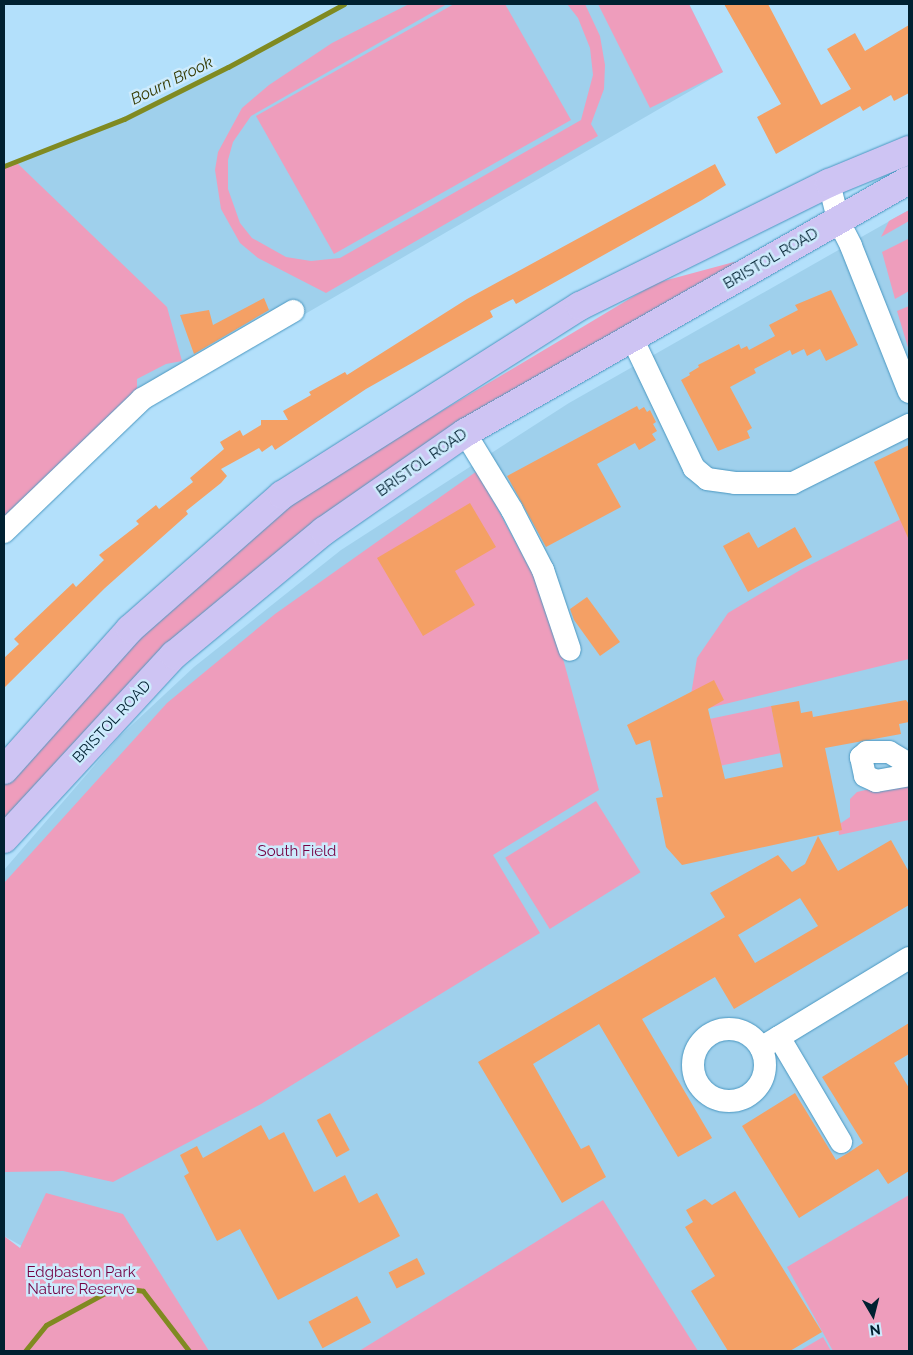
<!DOCTYPE html>
<html>
<head>
<meta charset="utf-8">
<style>
	body { margin:0 }
	#map { position:relative; width:913px; height:1355px; overflow:hidden; background:#b3e0fb; font-family:Raleway,sans-serif }
	div>[style] { position:absolute }
	[style*='--x'] { left:calc(var(--x)*1px); top:calc(var(--y)*1px); width:calc(var(--w)*1px); rotate:calc(var(--a)*1deg) }
	.built>* { inset:0; background:#9fd0ec }
	.green>* { inset:0; background:#ee9dbc; transform-origin:0 0 }
	.stream>* { height:5px; margin:-2.5px; padding:0 2.5px; transform-origin:2.5px; border-radius:2.5px; background:#808a21 }
	.building>* { inset:0; background:#f4a065; transform-origin:0 0 }
	.roads { filter:drop-shadow(0 0 1px #4a97c1) drop-shadow(0 0 1px #4a97c1) }
	.minor>* { height:22px; margin:-11px; padding:0 11px; transform-origin:11px; border-radius:11px; background:#fff }
	.minor>.ring { margin:-11px; padding:0; box-sizing:content-box; background:none; border:22px solid #fff; border-radius:50% }
	.highway>* { height:28px; margin:-14px; padding:0 14px; transform-origin:14px; border-radius:14px; background:#cec4f3 }
	span { translate:-50% -50%; white-space:nowrap; text-align:center; line-height:1.15; -webkit-text-stroke:5px #cdebfd; paint-order:stroke }
	.street-label { font-size:15px; color:#002131 }
	.park-label { font-size:15px; color:#740243 }
	.water-label { font-size:16px; color:#343900; font-style:italic }
	.frame { position:absolute; inset:0; border:5px solid #002131; pointer-events:none }
	.north { position:absolute; left:848px; top:1290px; width:50px; height:50px; -webkit-text-stroke:4px #cdebfd; paint-order:stroke; rotate:172deg; font-size:14px; font-weight:700; line-height:20px; text-align:center; color:#002131 }
	.north::after { content:''; display:block; margin:auto; width:18px; height:22px; background:#002131; clip-path:polygon(50% 0,100% 100%,50% 72%,0 100%) }
</style>
</head>
<body>
<div id="map">
	<div class="built">
		<div style="clip-path:polygon(344px 4px,689px 4px,723px 72px,141px 409px,4px 166px,124px 119px,228px 67px)"></div>
		<div style="clip-path:polygon(909px 210px,909px 1351px,208px 1351px,4px 1236px,4px 870px,119px 737px,194px 667px,341px 550px,569px 403px)"></div>
	</div>
	<div class="green">
		<div style="clip-path:polygon(409px 4px,447px 4px,251px 116px,233px 142px,228px 160px,228px 189px,240px 223px,252px 238px,286px 257px,311px 261px,340px 258px,581px 120px,593px 75px,590px 48px,578px 18px,567px 4px,585px 4px,600px 36px,605px 65px,604px 89px,591px 124px,598px 136px,326px 293px,258px 258px,240px 243px,221px 209px,215px 170px,218px 152px,242px 108px,269px 85px,332px 43px)"></div>
		<div style="clip-path:polygon(454px 4px,505px 4px,571px 120px,334px 254px,256px 116px)"></div>
		<div style="clip-path:polygon(598px 4px,689px 4px,723px 72px,650px 108px)"></div>
		<div style="clip-path:polygon(15px 161px,167px 307px,182px 361px,166px 364px,137px 379px,137px 397px,4px 523px,4px 166px)"></div>
		<div style="clip-path:polygon(909px 210px,909px 221px,881px 237px,889px 221px)"></div>
		<div style="clip-path:polygon(908px 239px,909px 291px,895px 299px,882px 252px)"></div>
		<div style="clip-path:polygon(734px 262px,743px 263px,318px 520px,4px 823px,4px 783px,134px 637px,291px 501px,656px 283px)"></div>
		<div style="clip-path:polygon(909px 306px,909px 351px,897px 311px)"></div>
		<div style="clip-path:polygon(477px 471px,535px 578px,562px 655px,599px 790px,493px 855px,540px 933px,261px 1104px,113px 1182px,63px 1171px,4px 1172px,4px 883px,167px 703px,275px 614px)"></div>
		<div style="clip-path:polygon(909px 515px,909px 659px,688px 713px,697px 658px,728px 613px,802px 569px)"></div>
		<div style="left:771px;top:706px;width:48px;height:63px;rotate:78deg"></div>
		<div style="clip-path:polygon(909px 780px,909px 820px,839px 835px,838px 825px,850px 817px,850px 799px,857px 792px)"></div>
		<div style="left:596px;top:801px;width:84px;height:107px;rotate:58deg"></div>
		<div style="clip-path:polygon(46px 1193px,123px 1214px,209px 1351px,4px 1351px,4px 1236px,20px 1248px)"></div>
		<div style="clip-path:polygon(909px 1195px,909px 1351px,833px 1351px,787px 1267px)"></div>
		<div style="clip-path:polygon(603px 1200px,698px 1351px,359px 1351px,478px 1278px)"></div>
		<div style="clip-path:polygon(823px 1337px,831px 1351px,799px 1351px)"></div>
	</div>
	<div class="stream">
		<div style="--x:4;--y:166;--w:129;--a:-21.4"></div>
		<div style="--x:124;--y:119;--w:116;--a:-26.6"></div>
		<div style="--x:228;--y:67;--w:132;--a:-28.5"></div>
		<div style="--x:25;--y:1351;--w:33;--a:-51"></div>
		<div style="--x:46;--y:1325;--w:80;--a:-28.5"></div>
		<div style="--x:116;--y:1287;--w:27;--a:8"></div>
		<div style="--x:143;--y:1291;--w:76;--a:52.5"></div>
	</div>
	<div class="building">
		<div style="clip-path:polygon(724px 4px,768px 4px,821px 105px,851px 89px,827px 49px,855px 33px,865px 51px,909px 25px,909px 93px,894px 101px,891px 95px,863px 111px,860px 106px,776px 154px,757px 117px,781px 104px)"></div>
		<div style="clip-path:polygon(715px 164px,726px 185px,702px 200px,516px 304px,513px 299px,490px 311px,493px 317px,366px 389px,275px 450px,272px 445px,262px 452px,259px 448px,221px 469px,227px 476px,221px 483px,186px 511px,188px 514px,105px 588px,4px 688px,4px 658px,19px 644px,14px 639px,73px 583px,76px 587px,104px 560px,99px 555px,139px 524px,136px 521px,156px 505px,159px 509px,193px 482px,190px 478px,224px 449px,220px 442px,240px 430px,243px 436px,261px 425px,261px 420px,288px 420px,283px 411px,311px 395px,309px 392px,345px 372px,347px 375px,467px 299px)"></div>
		<div style="clip-path:polygon(831px 290px,858px 345px,826px 361px,820px 349px,807px 356px,804px 349px,792px 355px,790px 350px,754px 369px,756px 373px,730px 387px,752px 428px,747px 431px,750px 438px,718px 451px,681px 380px,690px 375px,689px 373px,699px 367px,698px 365px,739px 344px,741px 349px,747px 346px,749px 350px,775px 336px,769px 325px,798px 310px,795px 305px)"></div>
		<div style="clip-path:polygon(264px 298px,269px 310px,194px 354px,180px 315px,209px 310px,213px 325px)"></div>
		<div style="clip-path:polygon(637px 406px,639px 410px,644px 407px,647px 412px,650px 410px,656px 422px,653px 424px,657px 431px,652px 434px,656px 440px,639px 450px,635px 443px,597px 464px,621px 507px,546px 547px,507px 476px)"></div>
		<div style="clip-path:polygon(909px 445px,909px 540px,874px 462px)"></div>
		<div style="clip-path:polygon(470px 503px,496px 547px,455px 571px,475px 605px,423px 636px,377px 558px)"></div>
		<div style="clip-path:polygon(795px 527px,812px 557px,748px 592px,723px 546px,749px 532px,758px 548px)"></div>
		<div style="clip-path:polygon(587px 597px,620px 642px,600px 656px,574px 620px,570px 609px)"></div>
		<div style="clip-path:polygon(714px 680px,724px 700px,708px 709px,725px 779px,783px 767px,771px 706px,799px 701px,801px 713px,812px 711px,813px 717px,906px 700px,909px 704px,909px 722px,899px 724px,901px 734px,825px 748px,842px 830px,682px 865px,666px 847px,656px 798px,663px 797px,650px 740px,636px 745px,627px 725px)"></div>
		<div style="clip-path:polygon(evenodd,818px 836px,838px 871px,891px 840px,909px 872px,909px 905px,734px 1009px,715px 977px,642px 1019px,712px 1138px,678px 1157px,599px 1024px,533px 1064px,581px 1149px,589px 1145px,606px 1177px,562px 1203px,478px 1062px,725px 917px,710px 893px,778px 855px,792px 872px,805px 864px,818px 836px,800px 898px,818px 926px,755px 963px,738px 935px,800px 898px)"></div>
		<div style="clip-path:polygon(909px 1023px,909px 1054px,894px 1063px,909px 1088px,909px 1171px,888px 1184px,878px 1169px,799px 1218px,742px 1126px,795px 1093px,836px 1160px,848px 1153px,863px 1143px,822px 1077px)"></div>
		<div style="left:330px;top:1113px;width:42px;height:15px;rotate:62deg"></div>
		<div style="clip-path:polygon(261px 1125px,269px 1140px,284px 1132px,314px 1192px,345px 1175px,359px 1203px,377px 1193px,400px 1236px,278px 1300px,240px 1229px,217px 1241px,184px 1176px,189px 1173px,180px 1155px,197px 1146px,203px 1158px)"></div>
		<div style="clip-path:polygon(735px 1191px,822px 1332px,790px 1351px,728px 1351px,691px 1291px,715px 1276px,685px 1227px,693px 1222px,686px 1210px,705px 1199px,712px 1205px)"></div>
		<div style="left:417px;top:1258px;width:18px;height:32px;rotate:63deg"></div>
		<div style="left:357px;top:1296px;width:30px;height:55px;rotate:62deg"></div>
	</div>
	<div class="roads">
		<div class="minor">
			<div style="--x:829;--y:183;--w:38;--a:76"></div>
			<div style="--x:838;--y:220;--w:29;--a:63"></div>
			<div style="--x:851;--y:246;--w:157;--a:68.3"></div>
			<div style="--x:632;--y:338;--w:144;--a:64.5"></div>
			<div style="--x:694;--y:468;--w:17;--a:40"></div>
			<div style="--x:707;--y:479;--w:28;--a:8"></div>
			<div style="--x:735;--y:483;--w:58;--a:0"></div>
			<div style="--x:793;--y:483;--w:130;--a:-26.6"></div>
			<div style="--x:465;--y:433;--w:90;--a:58.6"></div>
			<div style="--x:512;--y:510;--w:68;--a:62.7"></div>
			<div style="--x:543;--y:570;--w:84;--a:71.4"></div>
			<div style="--x:4;--y:532;--w:192;--a:-43.9"></div>
			<div style="--x:142;--y:399;--w:175;--a:-30.2"></div>
			<div style="--x:909;--y:764;--w:23;--a:-149"></div>
			<div style="--x:889;--y:752;--w:22;--a:180"></div>
			<div style="--x:867;--y:752;--w:8;--a:140"></div>
			<div style="--x:861;--y:757;--w:19;--a:78"></div>
			<div style="--x:865;--y:776;--w:12;--a:24"></div>
			<div style="--x:876;--y:781;--w:34;--a:-10"></div>
			<div class="ring" style="left:693px;top:1029px;width:50px;height:50px"></div>
			<div style="--x:779;--y:1037;--w:122;--a:59.4"></div>
			<div style="--x:761;--y:1048;--w:173;--a:-31.3"></div>
		</div>
		<div class="highway">
			<div style="--x:4;--y:770;--w:189;--a:-48.2"></div>
			<div style="--x:130;--y:629;--w:203;--a:-41.4"></div>
			<div style="--x:282;--y:495;--w:353;--a:-32.4"></div>
			<div style="--x:580;--y:306;--w:278;--a:-26.3"></div>
			<div style="--x:829;--y:183;--w:87;--a:-22.4"></div>
			<div style="--x:4;--y:839;--w:251;--a:-47.3"></div>
			<div style="--x:174;--y:655;--w:195;--a:-39.6"></div>
			<div style="--x:324;--y:531;--w:172;--a:-34.8"></div>
			<div style="--x:465;--y:433;--w:511;--a:-29.68"></div>
		</div>
	</div>
	<div class="street-label">
		<span style="left:771px;top:259px;rotate:-30deg">BRISTOL ROAD</span>
		<span style="left:422px;top:463px;rotate:-35deg">BRISTOL ROAD</span>
		<span style="left:112px;top:722px;rotate:-47deg">BRISTOL ROAD</span>
	</div>
	<div class="park-label">
		<span style="left:297px;top:852px">South Field</span>
		<span style="left:81px;top:1281px">Edgbaston Park<br>Nature Reserve</span>
	</div>
	<div class="water-label">
		<span style="left:172px;top:81px;rotate:-26deg">Bourn Brook</span>
	</div>
	<div class="frame"></div>
	<div class="north">N</div>
</div>
</body>
</html>
